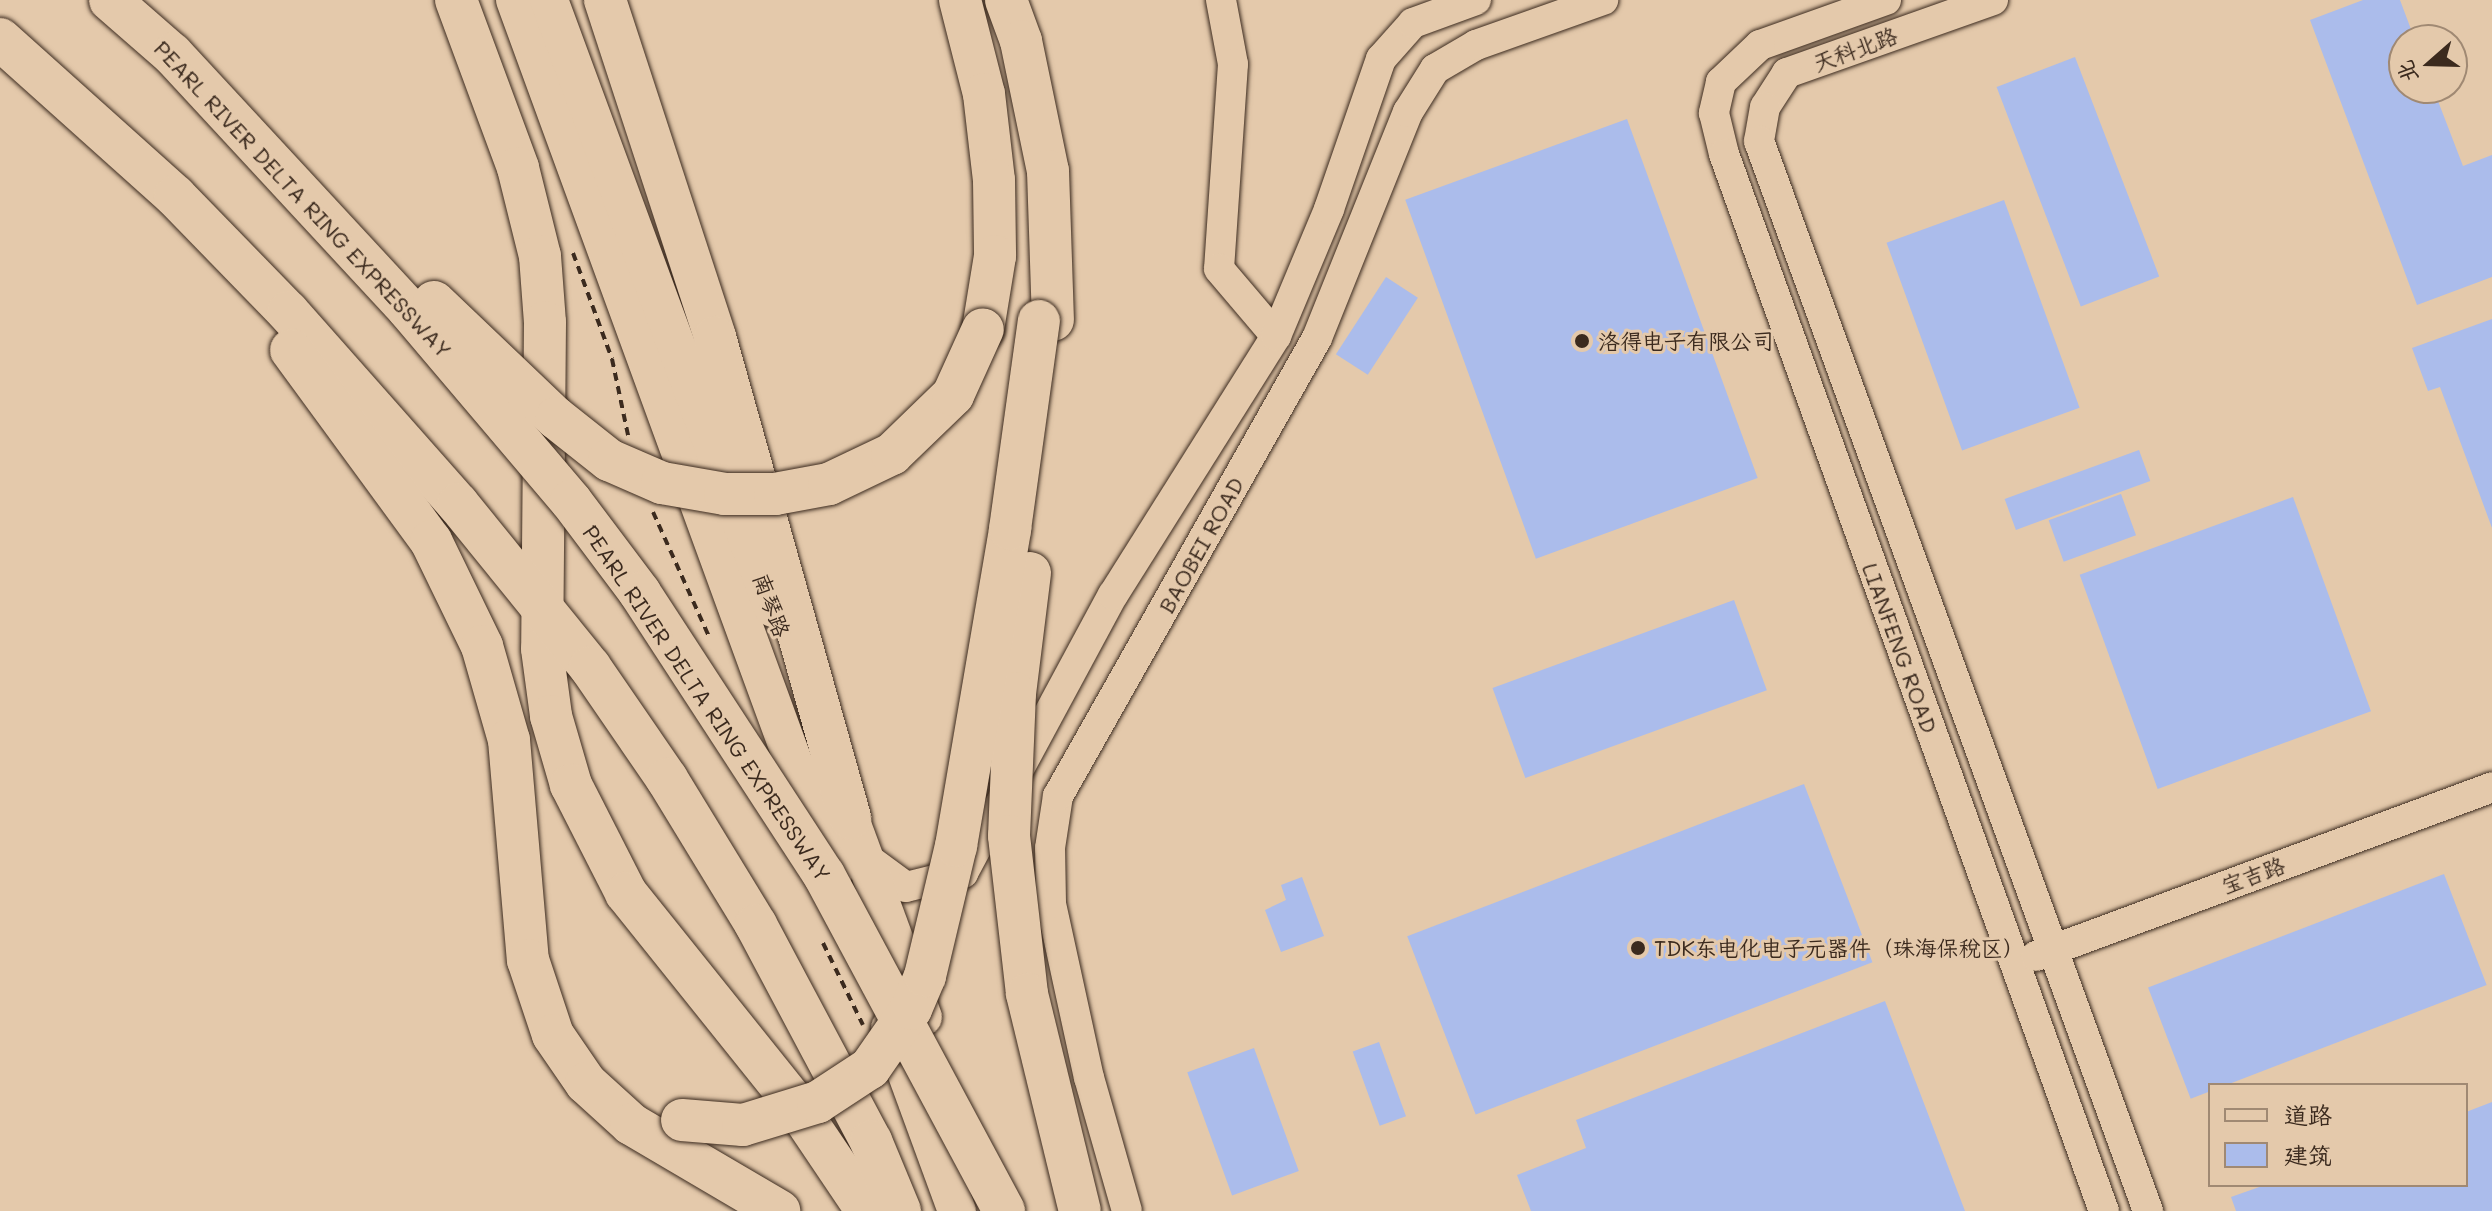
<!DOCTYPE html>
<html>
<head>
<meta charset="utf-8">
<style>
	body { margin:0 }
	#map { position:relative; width:2492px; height:1211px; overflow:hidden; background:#e4c9ab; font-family:Mali,"LXGW WenKai TC",sans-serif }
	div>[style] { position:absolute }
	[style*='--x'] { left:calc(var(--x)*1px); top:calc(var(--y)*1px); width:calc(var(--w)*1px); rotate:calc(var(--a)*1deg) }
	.building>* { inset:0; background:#abbceb; transform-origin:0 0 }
	.path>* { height:4px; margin-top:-2px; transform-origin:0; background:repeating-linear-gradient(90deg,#3b2a1e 0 8px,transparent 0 14px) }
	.roads { filter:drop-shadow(0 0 2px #3b2a1e) drop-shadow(0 0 2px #3b2a1e) }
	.minor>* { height:30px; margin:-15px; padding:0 15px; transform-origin:15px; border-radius:15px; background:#e4c9ab }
	.major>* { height:38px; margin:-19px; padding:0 19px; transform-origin:19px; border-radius:19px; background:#e4c9ab }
	.highway>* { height:42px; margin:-21px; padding:0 21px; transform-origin:21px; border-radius:21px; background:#e4c9ab }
	.bridges { filter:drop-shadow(0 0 2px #3b2a1e) drop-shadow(0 0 2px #3b2a1e) }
	.highway-bridge>* { height:42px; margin:-21px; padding:0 21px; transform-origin:21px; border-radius:21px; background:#e4c9ab }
	.dots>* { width:22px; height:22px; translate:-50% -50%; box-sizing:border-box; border:4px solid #e4c9ab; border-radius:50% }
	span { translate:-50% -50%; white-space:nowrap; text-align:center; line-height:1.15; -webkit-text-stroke:6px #e4c9ab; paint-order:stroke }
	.street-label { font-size:22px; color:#3b2a1e }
	.poi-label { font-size:22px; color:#3b2a1e }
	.left { translate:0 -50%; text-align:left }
	.legend { position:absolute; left:2208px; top:1083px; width:260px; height:104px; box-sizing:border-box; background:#e4c9ab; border:2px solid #a08973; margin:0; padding:10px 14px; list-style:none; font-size:24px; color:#3b2a1e }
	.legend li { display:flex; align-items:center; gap:16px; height:40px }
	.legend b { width:40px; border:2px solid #a08973 }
	.north { position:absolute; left:2388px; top:24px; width:80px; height:80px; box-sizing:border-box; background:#e4c9ab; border:2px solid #a08973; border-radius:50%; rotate:250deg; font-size:22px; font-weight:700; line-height:32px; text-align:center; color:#3b2a1e }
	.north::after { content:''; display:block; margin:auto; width:28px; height:36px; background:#3b2a1e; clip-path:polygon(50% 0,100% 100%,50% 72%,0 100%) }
</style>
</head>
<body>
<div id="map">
	<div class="building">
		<div style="clip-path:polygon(2363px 0,2400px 0,2415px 40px,2404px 40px,2404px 88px,2433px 88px,2463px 166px,2492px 155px,2492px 277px,2417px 305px,2310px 20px)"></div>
		<div style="left:2075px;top:57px;width:235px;height:84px;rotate:69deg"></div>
		<div style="left:1627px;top:119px;width:382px;height:236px;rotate:70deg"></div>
		<div style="left:2004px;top:200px;width:221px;height:125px;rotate:70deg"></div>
		<div style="left:1386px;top:277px;width:38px;height:92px;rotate:33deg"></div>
		<div style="clip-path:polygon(2492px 319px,2492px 528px,2440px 387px,2428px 391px,2412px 348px)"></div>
		<div style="left:2139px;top:450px;width:33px;height:143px;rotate:70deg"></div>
		<div style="left:2121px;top:494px;width:44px;height:77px;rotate:70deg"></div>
		<div style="left:2293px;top:497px;width:228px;height:227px;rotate:70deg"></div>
		<div style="left:1734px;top:600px;width:96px;height:257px;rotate:70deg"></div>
		<div style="left:1804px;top:784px;width:191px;height:425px;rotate:69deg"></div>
		<div style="left:2444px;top:874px;width:119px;height:317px;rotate:69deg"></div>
		<div style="clip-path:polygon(1302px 877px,1324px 936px,1281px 952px,1265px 910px,1286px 900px,1281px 885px)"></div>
		<div style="clip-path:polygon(1885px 1001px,1965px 1211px,1531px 1211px,1517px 1175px,1586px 1148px,1576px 1120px)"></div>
		<div style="left:1379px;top:1042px;width:79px;height:28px;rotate:70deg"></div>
		<div style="left:1254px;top:1048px;width:131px;height:71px;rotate:70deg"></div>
		<div style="clip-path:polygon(2492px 1102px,2492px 1211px,2236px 1211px,2231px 1197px,2265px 1185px,2466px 1185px,2466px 1112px)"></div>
	</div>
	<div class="path">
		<div style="--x:573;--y:253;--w:113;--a:69.8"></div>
		<div style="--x:612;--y:359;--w:78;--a:78.1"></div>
		<div style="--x:653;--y:512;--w:139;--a:65.8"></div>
		<div style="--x:823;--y:943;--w:91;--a:64"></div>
	</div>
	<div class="roads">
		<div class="minor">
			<div style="--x:1221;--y:0;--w:65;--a:79.4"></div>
			<div style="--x:1233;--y:64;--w:205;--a:93.9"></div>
			<div style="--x:1219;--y:269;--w:88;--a:49.6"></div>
			<div style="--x:1886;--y:0;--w:134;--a:160.3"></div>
			<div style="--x:1760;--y:45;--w:54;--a:136.5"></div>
			<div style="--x:1721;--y:82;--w:32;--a:103"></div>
			<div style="--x:1714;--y:113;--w:42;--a:76.3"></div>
			<div style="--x:1724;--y:154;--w:1123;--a:70.23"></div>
			<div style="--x:1993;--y:0;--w:219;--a:160.5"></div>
			<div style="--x:1787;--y:73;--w:40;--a:122.9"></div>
			<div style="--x:1765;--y:107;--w:35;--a:100"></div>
			<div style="--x:1759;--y:141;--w:1139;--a:70.02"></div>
			<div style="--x:864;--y:856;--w:52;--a:36.4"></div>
			<div style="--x:906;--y:887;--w:59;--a:-13.8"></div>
			<div style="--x:963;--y:873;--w:316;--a:-61.7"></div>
			<div style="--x:1113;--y:595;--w:306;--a:-57.8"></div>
			<div style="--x:1276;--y:336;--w:138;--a:-67.3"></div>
			<div style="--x:1329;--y:209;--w:159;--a:-70.9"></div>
			<div style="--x:1381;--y:59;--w:48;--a:-48.4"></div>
			<div style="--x:1413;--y:23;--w:67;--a:-20.1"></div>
			<div style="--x:2036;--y:956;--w:486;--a:-20.3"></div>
			<div style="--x:1127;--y:1211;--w:138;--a:-105.9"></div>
			<div style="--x:1089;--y:1078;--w:179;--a:-102.3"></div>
			<div style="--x:1051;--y:903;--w:55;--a:-91"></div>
			<div style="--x:1050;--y:848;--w:53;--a:-81.3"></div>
			<div style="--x:1058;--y:796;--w:526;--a:-60.51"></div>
			<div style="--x:1317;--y:338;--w:244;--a:-68.1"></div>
			<div style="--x:1408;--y:112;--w:51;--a:-57.9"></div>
			<div style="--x:1435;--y:69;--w:48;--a:-30.3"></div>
			<div style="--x:1476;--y:45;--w:135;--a:-19.5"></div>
		</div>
		<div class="major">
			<div style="--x:515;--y:0;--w:929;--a:69.93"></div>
			<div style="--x:549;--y:0;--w:648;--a:69.78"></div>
			<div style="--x:839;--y:789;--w:243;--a:69.8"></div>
			<div style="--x:890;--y:1028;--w:195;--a:69.9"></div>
		</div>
		<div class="highway">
			<div style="--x:456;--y:0;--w:179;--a:69.7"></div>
			<div style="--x:518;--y:168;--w:91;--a:76"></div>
			<div style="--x:540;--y:256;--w:66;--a:85.7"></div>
			<div style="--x:545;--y:322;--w:327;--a:90.5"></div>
			<div style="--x:542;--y:649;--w:68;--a:82.3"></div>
			<div style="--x:551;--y:716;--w:72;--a:73.8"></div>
			<div style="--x:571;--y:785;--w:121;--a:63"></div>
			<div style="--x:626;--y:893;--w:265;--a:51.3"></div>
			<div style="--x:792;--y:1100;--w:134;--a:56"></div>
			<div style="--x:605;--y:0;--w:354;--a:71.9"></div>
			<div style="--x:715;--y:337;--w:500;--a:74.3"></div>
			<div style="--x:960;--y:0;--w:97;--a:75.7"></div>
			<div style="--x:984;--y:94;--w:87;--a:83.4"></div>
			<div style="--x:994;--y:180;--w:76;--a:89.2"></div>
			<div style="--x:995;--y:256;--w:74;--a:99.3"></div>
			<div style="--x:1006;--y:0;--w:44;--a:69.9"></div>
			<div style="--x:1021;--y:41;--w:133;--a:78.3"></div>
			<div style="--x:1048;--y:171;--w:149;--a:88.1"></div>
			<div style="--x:0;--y:39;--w:235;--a:41.9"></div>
			<div style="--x:175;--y:196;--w:162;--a:45.8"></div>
			<div style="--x:288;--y:312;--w:256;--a:48.5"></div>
			<div style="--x:458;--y:504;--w:210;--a:51"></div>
			<div style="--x:590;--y:667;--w:136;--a:55.5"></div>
			<div style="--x:667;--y:779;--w:171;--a:58.6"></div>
			<div style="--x:756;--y:925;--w:245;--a:62"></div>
			<div style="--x:871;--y:1141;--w:76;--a:67.5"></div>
			<div style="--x:291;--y:350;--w:237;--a:53.8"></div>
			<div style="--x:431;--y:541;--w:117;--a:64.1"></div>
			<div style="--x:482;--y:646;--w:98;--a:74"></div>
			<div style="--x:509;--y:740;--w:221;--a:85.1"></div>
			<div style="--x:528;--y:960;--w:79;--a:71.6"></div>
			<div style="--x:553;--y:1035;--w:58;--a:55.5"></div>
			<div style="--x:586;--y:1083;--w:61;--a:42.3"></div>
			<div style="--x:631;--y:1124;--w:172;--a:30.4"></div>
		</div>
	</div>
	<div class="bridges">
		<div class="highway-bridge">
			<div style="--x:110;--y:0;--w:82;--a:41.1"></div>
			<div style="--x:172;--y:54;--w:347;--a:47.2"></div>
			<div style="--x:408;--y:309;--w:252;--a:49.7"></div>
			<div style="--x:571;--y:501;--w:115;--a:53.1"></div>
			<div style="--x:640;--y:593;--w:337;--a:56.9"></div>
			<div style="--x:824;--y:875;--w:381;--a:61.8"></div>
			<div style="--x:434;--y:302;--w:168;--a:43.6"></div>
			<div style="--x:556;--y:418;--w:68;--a:38.4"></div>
			<div style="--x:609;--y:460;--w:58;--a:23.5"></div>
			<div style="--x:662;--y:483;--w:64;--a:9.9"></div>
			<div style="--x:725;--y:494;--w:50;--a:0"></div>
			<div style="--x:775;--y:494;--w:55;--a:-10.5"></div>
			<div style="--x:829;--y:484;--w:70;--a:-25.5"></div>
			<div style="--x:892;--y:454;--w:85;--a:-44"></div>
			<div style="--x:953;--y:395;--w:72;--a:-65.6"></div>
			<div style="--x:1030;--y:573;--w:121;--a:97.1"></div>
			<div style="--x:1015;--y:693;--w:143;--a:92.4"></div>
			<div style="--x:1009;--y:836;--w:159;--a:83.5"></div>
			<div style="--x:1027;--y:994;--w:223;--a:76.3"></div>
			<div style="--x:682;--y:1120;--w:61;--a:4.7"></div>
			<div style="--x:743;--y:1125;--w:78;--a:-17"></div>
			<div style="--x:818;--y:1102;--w:62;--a:-33.2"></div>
			<div style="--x:870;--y:1068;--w:72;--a:-55.2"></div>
			<div style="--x:911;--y:1009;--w:36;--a:-67"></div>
			<div style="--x:925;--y:976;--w:134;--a:-76.6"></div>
			<div style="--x:956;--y:846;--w:322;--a:-80.3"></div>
			<div style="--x:1010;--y:529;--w:210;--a:-82.1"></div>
		</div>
	</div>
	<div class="dots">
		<div style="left:1582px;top:341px;background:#3b2a1e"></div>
		<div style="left:1638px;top:948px;background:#3b2a1e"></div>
	</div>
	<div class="street-label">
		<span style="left:1855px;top:49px;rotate:-20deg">天科北路</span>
		<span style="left:303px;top:199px;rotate:47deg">PEARL RIVER DELTA RING EXPRESSWAY</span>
		<span style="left:1201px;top:545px;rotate:-61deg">BAOBEI ROAD</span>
		<span style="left:772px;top:605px;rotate:70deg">南琴路</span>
		<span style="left:1900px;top:648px;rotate:70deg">LIANFENG ROAD</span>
		<span style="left:707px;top:703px;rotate:56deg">PEARL RIVER DELTA RING EXPRESSWAY</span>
		<span style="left:2253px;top:875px;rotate:-20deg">宝吉路</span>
	</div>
	<div class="poi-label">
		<span class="left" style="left:1598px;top:341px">洛得电子有限公司</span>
		<span class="left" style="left:1654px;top:948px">TDK东电化电子元器件（珠海保税区）</span>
	</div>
	<ul class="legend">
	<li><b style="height:10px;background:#e4c9ab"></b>道路</li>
	<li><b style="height:22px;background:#abbceb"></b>建筑</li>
	</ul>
	<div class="north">北</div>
</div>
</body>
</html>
